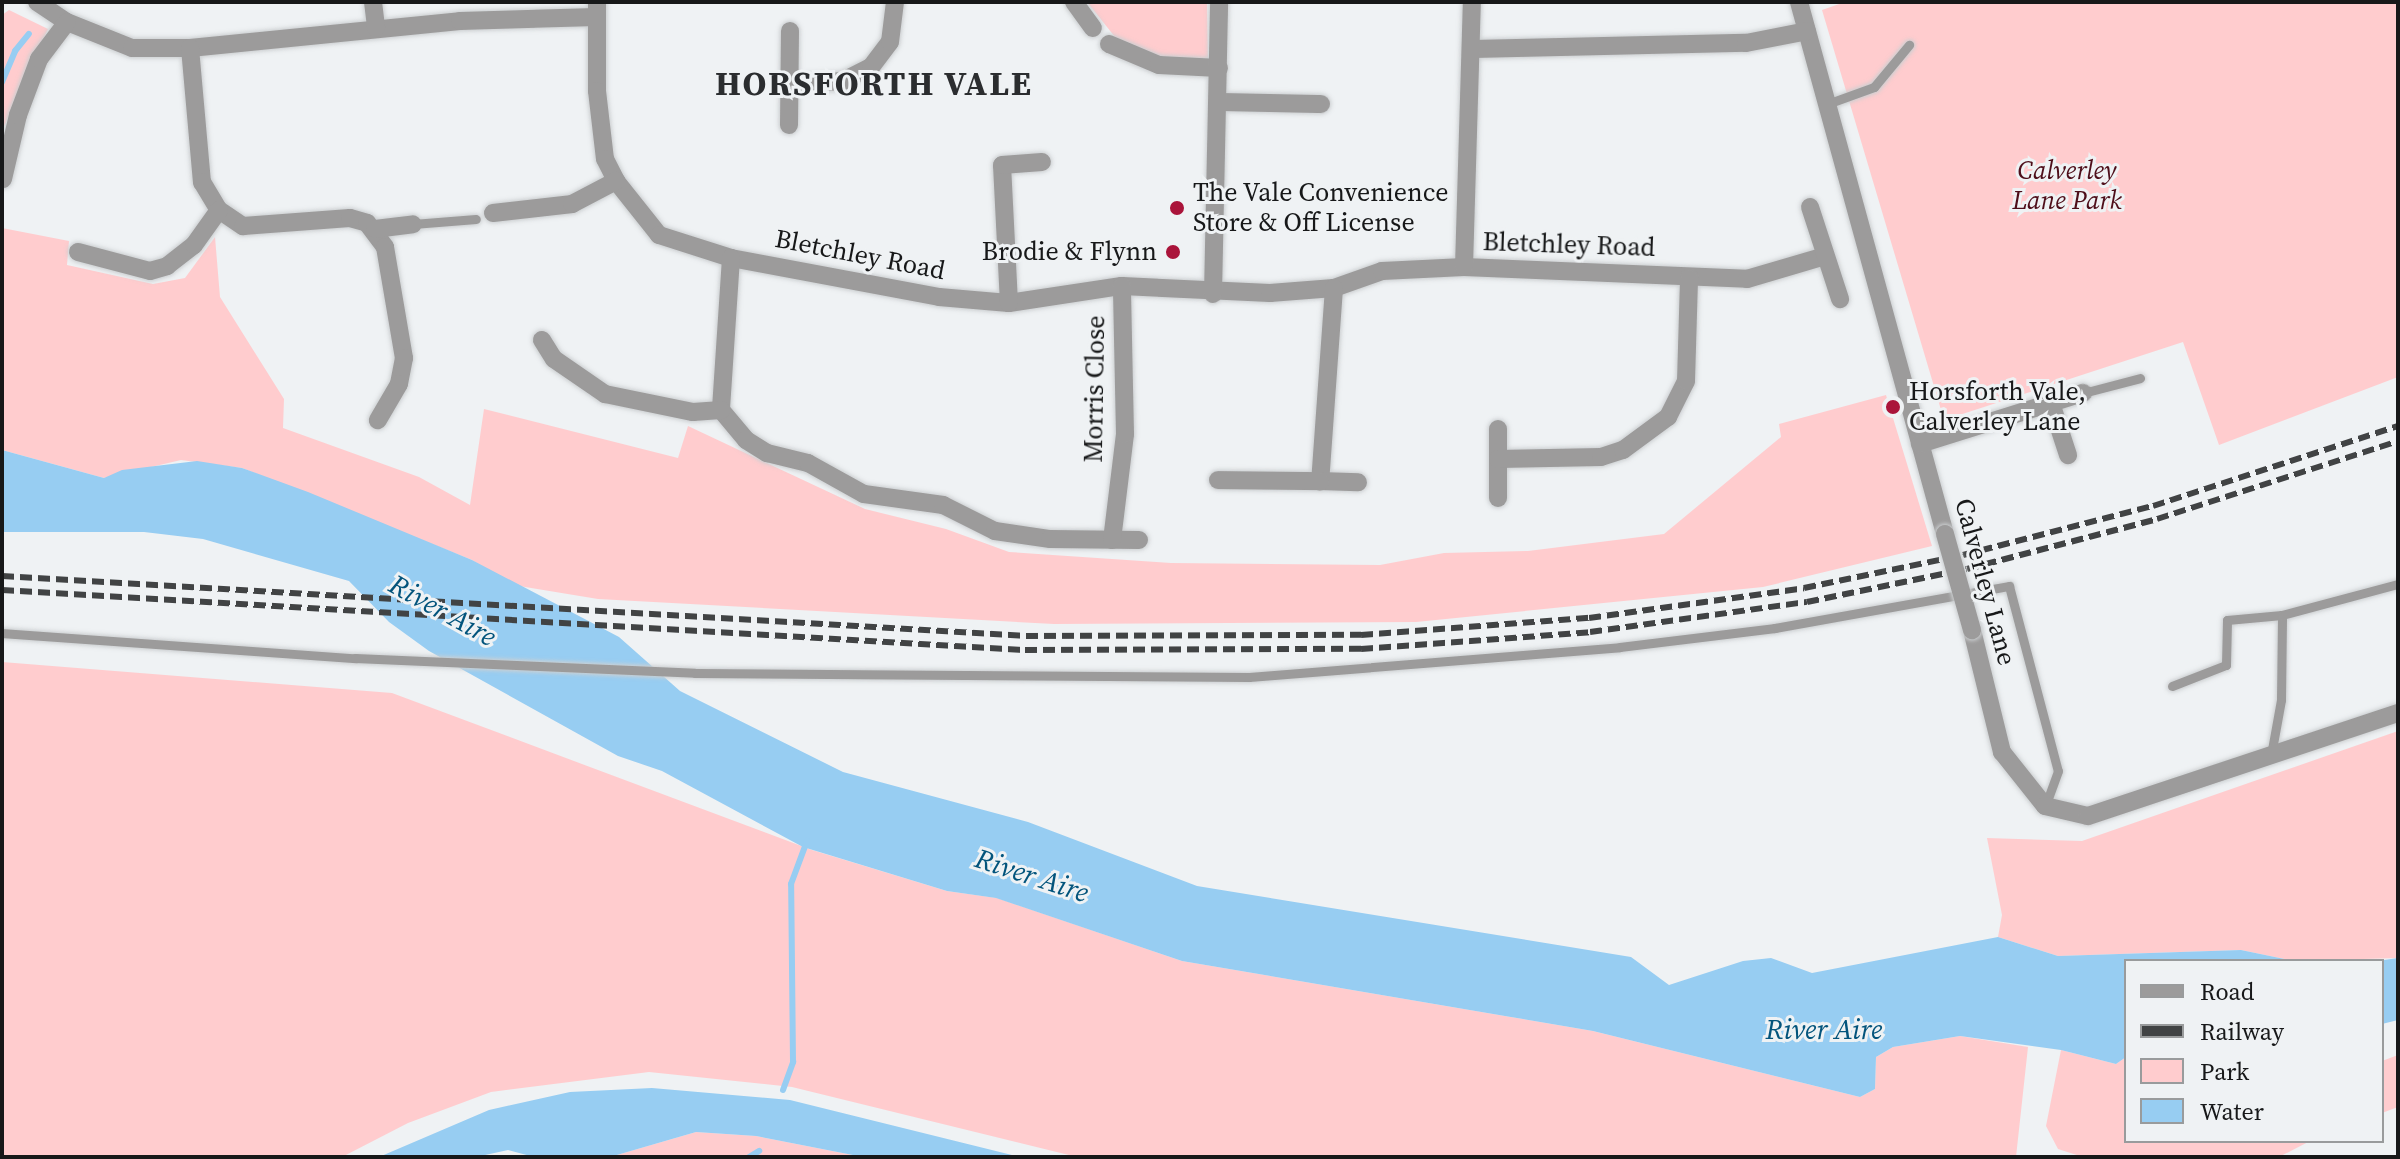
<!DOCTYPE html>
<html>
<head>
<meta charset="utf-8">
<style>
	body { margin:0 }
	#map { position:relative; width:2400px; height:1159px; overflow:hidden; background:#eff2f4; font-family:"Source Serif 4",serif }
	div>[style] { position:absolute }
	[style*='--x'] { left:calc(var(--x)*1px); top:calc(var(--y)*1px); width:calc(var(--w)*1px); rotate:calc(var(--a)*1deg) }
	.green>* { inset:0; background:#ffccce }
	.water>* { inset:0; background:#97cdf2 }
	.stream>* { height:6px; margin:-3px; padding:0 3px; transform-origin:3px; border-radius:3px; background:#97cdf2 }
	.roads { filter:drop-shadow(0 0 2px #cccfd1) drop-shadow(0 0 2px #cccfd1) }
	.lane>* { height:9px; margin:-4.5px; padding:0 4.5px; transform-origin:4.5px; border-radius:4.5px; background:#9c9b9b }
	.street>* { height:18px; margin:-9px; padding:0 9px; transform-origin:9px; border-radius:9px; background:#9c9b9b }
	.rail>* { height:6px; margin-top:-3px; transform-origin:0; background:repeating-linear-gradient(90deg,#414344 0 12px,transparent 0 18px) }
	.bridges { filter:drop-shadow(0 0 2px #cccfd1) drop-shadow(0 0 2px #cccfd1) }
	.street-bridge>* { height:18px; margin:-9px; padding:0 9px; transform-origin:9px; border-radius:9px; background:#9c9b9b }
	.dots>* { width:22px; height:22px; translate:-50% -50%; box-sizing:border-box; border:4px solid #eff2f4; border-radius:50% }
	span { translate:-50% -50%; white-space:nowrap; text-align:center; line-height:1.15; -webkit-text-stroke:6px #eff2f4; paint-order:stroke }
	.park-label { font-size:26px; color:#4e0e1a; font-style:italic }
	.poi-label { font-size:26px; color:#171819 }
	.left { translate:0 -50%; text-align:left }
	.right { translate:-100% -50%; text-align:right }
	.street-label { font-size:26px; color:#171819 }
	.water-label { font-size:28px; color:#03547c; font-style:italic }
	.district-label { font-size:34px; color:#2b2d2f; font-weight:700; letter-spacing:2px }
	.frame { position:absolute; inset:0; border:4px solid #171819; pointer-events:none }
	.legend { position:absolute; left:2124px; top:959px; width:260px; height:184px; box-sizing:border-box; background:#eff2f4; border:2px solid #999b9c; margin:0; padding:10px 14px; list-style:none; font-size:24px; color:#171819 }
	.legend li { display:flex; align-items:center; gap:16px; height:40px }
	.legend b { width:40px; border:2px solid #999b9c }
</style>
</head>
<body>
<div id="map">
	<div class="green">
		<div style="clip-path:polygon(1087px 2px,1207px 2px,1208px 60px,1159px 59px,1115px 37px)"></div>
		<div style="clip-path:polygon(1845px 2px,2398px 2px,2398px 377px,2219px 445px,2183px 342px,1944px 420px,1822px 10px)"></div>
		<div style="clip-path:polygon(9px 10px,48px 29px,2px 131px,2px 15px)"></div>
		<div style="clip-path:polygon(2px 228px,69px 241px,67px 265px,153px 284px,185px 278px,215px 237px,220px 297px,284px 399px,283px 428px,419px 477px,470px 505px,484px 409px,678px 458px,688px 426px,865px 509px,946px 529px,1009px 552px,1171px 563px,1380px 565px,1444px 553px,1528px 551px,1664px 534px,1781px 437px,1779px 424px,1886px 395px,1932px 546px,1763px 587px,1416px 622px,1054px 624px,598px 599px,513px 585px,472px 560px,242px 468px,181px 460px,104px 478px,2px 450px)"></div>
		<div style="clip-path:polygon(2px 662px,392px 693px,812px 850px,947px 891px,997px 898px,1182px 961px,1593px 1031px,1860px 1097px,1875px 1089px,1876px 1057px,1893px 1047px,1960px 1036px,2028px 1047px,2016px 1157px,1077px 1157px,792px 1087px,649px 1072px,491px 1092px,408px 1123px,342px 1157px,2px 1157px)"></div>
		<div style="clip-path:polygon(2398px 731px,2398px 958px,2294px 961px,2241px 950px,2058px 956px,1998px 937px,2002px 915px,1987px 838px,2082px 841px)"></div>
		<div style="clip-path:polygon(2061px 1050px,2116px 1064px,2126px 1057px,2126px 1141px,2310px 1141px,2279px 1157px,2083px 1157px,2058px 1149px,2046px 1126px)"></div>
		<div style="clip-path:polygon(2398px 1055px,2398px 1107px,2382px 1113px,2382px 1061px)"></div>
		<div style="clip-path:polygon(696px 1132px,756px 1136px,863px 1157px,610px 1157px)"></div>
	</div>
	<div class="water">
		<div style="clip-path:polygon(2px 450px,104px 478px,122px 470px,197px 461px,242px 468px,308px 492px,472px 560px,619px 637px,680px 691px,843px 772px,1028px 822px,1197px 886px,1631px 957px,1669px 985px,1743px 961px,1771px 958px,1812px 973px,1998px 937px,2058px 956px,2241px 950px,2294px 961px,2126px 961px,2126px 1057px,2116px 1064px,2061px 1050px,1960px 1036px,1893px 1047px,1876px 1057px,1875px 1089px,1860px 1097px,1593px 1031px,1182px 961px,996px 898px,947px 891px,803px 847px,662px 771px,618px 756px,429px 651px,389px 622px,349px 581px,203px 539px,144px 532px,2px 532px)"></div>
		<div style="clip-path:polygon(2398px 958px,2398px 1020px,2382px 1024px,2382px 961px,2377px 961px)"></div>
		<div style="clip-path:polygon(652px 1088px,790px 1100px,1020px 1157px,863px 1157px,756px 1136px,696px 1132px,610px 1157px,534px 1157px,508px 1150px,476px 1157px,379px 1157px,489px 1110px,570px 1092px)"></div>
	</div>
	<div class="stream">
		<div style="--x:2;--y:82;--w:34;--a:-67"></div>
		<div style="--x:15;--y:51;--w:22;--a:-51"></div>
		<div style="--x:783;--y:1090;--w:30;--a:-70"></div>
		<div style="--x:793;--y:1062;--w:178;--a:-90.6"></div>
		<div style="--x:791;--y:884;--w:46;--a:-69.6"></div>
		<div style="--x:749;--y:1157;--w:12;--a:-31"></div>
	</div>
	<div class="roads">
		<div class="lane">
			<div style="--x:1827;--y:104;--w:50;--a:-19.9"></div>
			<div style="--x:1874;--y:87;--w:55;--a:-50.2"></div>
			<div style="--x:413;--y:224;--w:63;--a:-4.5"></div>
			<div style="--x:2083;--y:393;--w:59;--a:-14.7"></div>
			<div style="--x:2;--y:633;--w:354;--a:4.1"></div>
			<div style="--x:355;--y:658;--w:340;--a:2.5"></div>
			<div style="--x:695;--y:673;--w:554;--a:0.41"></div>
			<div style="--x:1249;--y:677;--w:372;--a:-4.6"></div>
			<div style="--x:1620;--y:647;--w:156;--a:-7"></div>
			<div style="--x:1775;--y:628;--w:238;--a:-10.2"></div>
			<div style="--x:2009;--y:586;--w:191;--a:75.2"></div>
			<div style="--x:2058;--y:771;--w:37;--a:110"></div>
			<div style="--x:2172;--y:686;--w:58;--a:-21.3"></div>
			<div style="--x:2226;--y:665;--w:45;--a:-88.7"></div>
			<div style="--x:2227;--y:620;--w:55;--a:-5.2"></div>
			<div style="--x:2271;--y:755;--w:56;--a:-79.7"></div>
			<div style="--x:2281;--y:700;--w:85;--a:-89.3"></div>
			<div style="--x:2282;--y:615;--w:120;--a:-15"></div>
		</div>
		<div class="street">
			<div style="--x:37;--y:2;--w:36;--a:34"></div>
			<div style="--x:67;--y:22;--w:70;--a:21.8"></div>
			<div style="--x:132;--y:48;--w:58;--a:0"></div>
			<div style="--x:190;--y:48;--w:271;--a:-5.7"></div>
			<div style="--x:460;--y:21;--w:136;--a:-1.7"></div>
			<div style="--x:373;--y:2;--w:26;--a:83"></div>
			<div style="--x:597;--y:2;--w:89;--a:90"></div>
			<div style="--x:597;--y:91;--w:68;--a:83.3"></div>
			<div style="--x:605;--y:159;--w:25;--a:63"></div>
			<div style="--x:616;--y:181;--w:69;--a:51.5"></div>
			<div style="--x:659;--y:235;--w:76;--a:17.7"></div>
			<div style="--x:731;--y:258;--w:212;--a:10.6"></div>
			<div style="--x:939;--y:297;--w:70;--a:4.9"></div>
			<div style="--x:1009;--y:303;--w:114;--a:-8.6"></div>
			<div style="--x:1122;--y:286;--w:148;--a:2.7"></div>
			<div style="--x:1270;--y:293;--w:64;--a:-4.5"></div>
			<div style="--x:1334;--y:288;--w:51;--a:-19.5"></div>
			<div style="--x:1382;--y:271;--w:82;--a:-2.8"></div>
			<div style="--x:1464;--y:267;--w:283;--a:2.4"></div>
			<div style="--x:1747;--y:279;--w:81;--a:-16.4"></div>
			<div style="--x:1074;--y:2;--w:32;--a:54"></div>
			<div style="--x:1799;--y:2;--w:552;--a:74.65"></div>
			<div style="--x:1109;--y:44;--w:54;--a:22.8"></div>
			<div style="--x:1159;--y:65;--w:60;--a:2.9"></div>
			<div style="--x:190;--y:48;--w:135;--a:84.9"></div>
			<div style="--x:202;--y:182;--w:33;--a:59"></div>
			<div style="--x:219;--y:210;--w:29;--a:34"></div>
			<div style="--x:243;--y:226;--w:107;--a:-4.3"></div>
			<div style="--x:350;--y:218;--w:18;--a:16"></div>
			<div style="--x:367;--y:223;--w:30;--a:53"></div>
			<div style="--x:385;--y:247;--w:113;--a:80.3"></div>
			<div style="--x:404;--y:358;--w:26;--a:101"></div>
			<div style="--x:399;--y:384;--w:42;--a:120.3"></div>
			<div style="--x:1473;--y:49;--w:273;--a:-1.3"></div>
			<div style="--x:1746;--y:43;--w:62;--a:-11.1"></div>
			<div style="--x:790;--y:84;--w:53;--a:-3.2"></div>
			<div style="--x:843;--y:81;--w:31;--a:-27"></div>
			<div style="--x:871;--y:67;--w:31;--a:-53"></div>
			<div style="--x:890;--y:42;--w:40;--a:-82.9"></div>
			<div style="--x:1218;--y:102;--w:103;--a:1.1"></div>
			<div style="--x:789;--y:125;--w:94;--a:-89.4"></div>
			<div style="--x:3;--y:179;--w:66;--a:-76.8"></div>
			<div style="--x:18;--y:115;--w:60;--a:-69.4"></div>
			<div style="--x:39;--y:59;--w:46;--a:-52.9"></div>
			<div style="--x:1810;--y:207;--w:97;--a:71.9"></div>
			<div style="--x:493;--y:213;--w:80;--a:-6.5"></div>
			<div style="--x:572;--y:204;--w:50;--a:-27.6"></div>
			<div style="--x:375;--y:229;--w:38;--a:-7"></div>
			<div style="--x:78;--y:252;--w:74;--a:14.8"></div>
			<div style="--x:150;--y:271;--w:18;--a:-16"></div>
			<div style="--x:167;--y:266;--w:34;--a:-38"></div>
			<div style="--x:194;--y:245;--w:43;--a:-54.5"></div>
			<div style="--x:731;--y:258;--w:152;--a:93.8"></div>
			<div style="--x:721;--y:410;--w:39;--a:50"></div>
			<div style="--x:746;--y:440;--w:25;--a:32"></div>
			<div style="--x:767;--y:453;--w:42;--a:13.7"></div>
			<div style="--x:808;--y:463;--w:64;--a:29"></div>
			<div style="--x:864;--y:494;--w:80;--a:7.9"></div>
			<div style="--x:943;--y:505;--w:58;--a:26.6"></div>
			<div style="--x:995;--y:531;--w:56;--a:8.3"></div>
			<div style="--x:1050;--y:539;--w:89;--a:0.6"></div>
			<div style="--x:1464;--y:267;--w:265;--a:-88.3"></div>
			<div style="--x:1334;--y:288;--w:194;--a:94.1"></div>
			<div style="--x:1320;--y:481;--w:38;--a:2"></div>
			<div style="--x:1213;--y:294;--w:292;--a:-88.8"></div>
			<div style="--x:1009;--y:303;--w:138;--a:-92.9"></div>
			<div style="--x:1002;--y:165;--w:40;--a:-4.3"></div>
			<div style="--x:542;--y:340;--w:22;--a:58"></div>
			<div style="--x:554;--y:359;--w:62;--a:34.5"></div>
			<div style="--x:605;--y:394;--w:90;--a:11.6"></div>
			<div style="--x:693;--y:412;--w:28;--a:-4"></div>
			<div style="--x:2051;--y:403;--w:55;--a:71.9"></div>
			<div style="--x:1498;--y:429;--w:69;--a:90"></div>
			<div style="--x:1920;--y:444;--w:171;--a:-17.4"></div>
			<div style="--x:1498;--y:459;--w:103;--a:-1.1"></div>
			<div style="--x:1601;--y:457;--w:23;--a:-18"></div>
			<div style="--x:1623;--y:450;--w:56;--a:-36.3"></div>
			<div style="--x:1668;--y:417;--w:40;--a:-63.4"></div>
			<div style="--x:1686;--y:381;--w:103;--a:-88.3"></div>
			<div style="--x:1218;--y:480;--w:102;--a:0.6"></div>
			<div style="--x:1112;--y:540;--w:107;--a:-83"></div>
			<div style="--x:1125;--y:434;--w:148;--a:-91.2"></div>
			<div style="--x:1972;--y:630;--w:126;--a:76.2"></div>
			<div style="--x:2002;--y:752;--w:69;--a:51.5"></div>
			<div style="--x:2045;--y:806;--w:44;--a:13.1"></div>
			<div style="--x:2088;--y:816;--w:327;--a:-18.4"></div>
		</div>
	</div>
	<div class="rail">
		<div style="--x:2;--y:576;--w:1026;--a:3.35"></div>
		<div style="--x:1026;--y:636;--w:335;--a:-0.2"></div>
		<div style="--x:1361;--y:635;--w:229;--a:-4.3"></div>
		<div style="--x:1589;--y:618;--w:217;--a:-7.9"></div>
		<div style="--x:1804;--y:588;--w:162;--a:-11.7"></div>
		<div style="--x:1963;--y:555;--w:196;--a:-14.5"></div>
		<div style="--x:2153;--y:506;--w:258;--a:-18.1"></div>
		<div style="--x:2;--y:590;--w:1025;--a:3.36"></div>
		<div style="--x:1025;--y:650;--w:336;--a:-0.2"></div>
		<div style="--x:1361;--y:649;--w:230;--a:-4.2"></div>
		<div style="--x:1590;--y:632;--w:219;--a:-7.9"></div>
		<div style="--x:1807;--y:602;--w:163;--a:-11.7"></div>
		<div style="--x:1967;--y:569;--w:196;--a:-14.7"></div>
		<div style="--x:2157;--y:519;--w:253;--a:-17.9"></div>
	</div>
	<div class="bridges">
		<div class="street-bridge">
			<div style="--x:1945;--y:534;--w:100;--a:74.3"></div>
		</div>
	</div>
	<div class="dots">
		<div style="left:1177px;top:208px;background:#aa143a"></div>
		<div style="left:1173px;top:252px;background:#aa143a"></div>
		<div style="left:1893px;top:407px;background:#aa143a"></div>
	</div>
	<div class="park-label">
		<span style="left:2067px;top:186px">Calverley<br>Lane Park</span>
	</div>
	<div class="poi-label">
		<span class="left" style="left:1193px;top:208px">The Vale Convenience<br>Store &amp; Off License</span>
		<span class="right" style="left:1157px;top:252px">Brodie &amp; Flynn</span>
		<span class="left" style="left:1909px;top:407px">Horsforth Vale,<br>Calverley Lane</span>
	</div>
	<div class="street-label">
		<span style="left:1569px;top:245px;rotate:2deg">Bletchley Road</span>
		<span style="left:860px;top:255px;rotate:11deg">Bletchley Road</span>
		<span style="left:1095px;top:389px;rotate:-89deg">Morris Close</span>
		<span style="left:1985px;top:582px;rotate:75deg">Calverley Lane</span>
	</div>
	<div class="water-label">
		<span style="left:443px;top:610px;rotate:29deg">River Aire</span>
		<span style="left:1032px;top:875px;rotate:18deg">River Aire</span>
		<span style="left:1824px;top:1029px">River Aire</span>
	</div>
	<div class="district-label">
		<span style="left:874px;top:84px">HORSFORTH VALE</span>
	</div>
	<div class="frame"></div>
	<ul class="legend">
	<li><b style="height:10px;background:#9c9b9b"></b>Road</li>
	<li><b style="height:10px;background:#414344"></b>Railway</li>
	<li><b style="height:22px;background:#ffccce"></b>Park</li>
	<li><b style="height:22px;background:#97cdf2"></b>Water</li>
	</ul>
</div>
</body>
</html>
